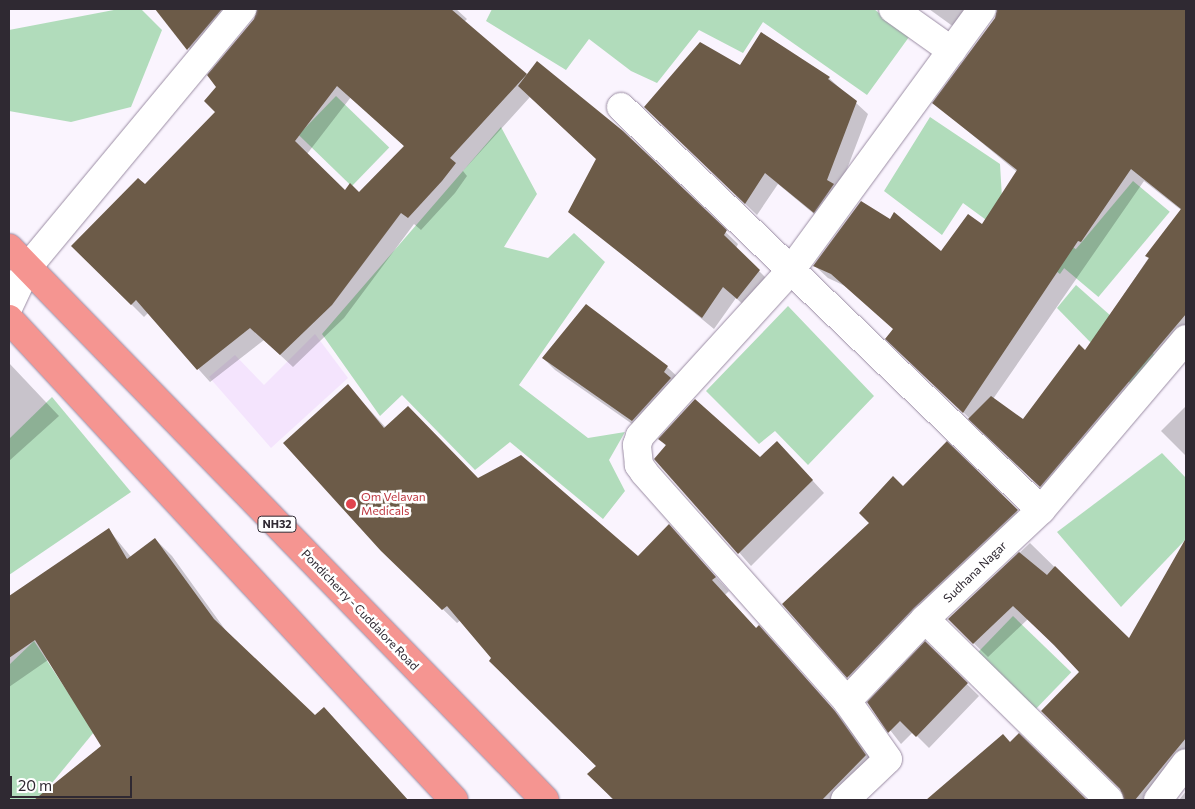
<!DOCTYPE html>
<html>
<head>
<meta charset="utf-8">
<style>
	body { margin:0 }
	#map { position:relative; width:1195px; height:809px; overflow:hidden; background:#faf4fe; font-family:Commissioner,sans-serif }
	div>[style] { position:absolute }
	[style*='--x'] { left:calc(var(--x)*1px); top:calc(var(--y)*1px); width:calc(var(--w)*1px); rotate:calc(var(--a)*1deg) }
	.built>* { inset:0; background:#f4e4fd }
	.green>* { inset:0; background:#b1dcbb; transform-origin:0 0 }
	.shadow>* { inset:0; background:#0003 }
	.building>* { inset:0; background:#6c5b48 }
	.roads { filter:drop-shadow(0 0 1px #9a8ca3) drop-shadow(0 0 1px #9a8ca3) }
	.minor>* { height:28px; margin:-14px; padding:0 14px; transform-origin:14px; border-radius:14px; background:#fff }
	.highway>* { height:28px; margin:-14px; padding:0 14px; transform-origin:14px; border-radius:14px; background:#f59591 }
	.dots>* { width:14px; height:14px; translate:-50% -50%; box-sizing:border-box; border:2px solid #fff; border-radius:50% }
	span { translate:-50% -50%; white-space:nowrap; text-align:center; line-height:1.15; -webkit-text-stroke:5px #fff; paint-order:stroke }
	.shield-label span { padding:1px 4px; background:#fff; border:1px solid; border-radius:4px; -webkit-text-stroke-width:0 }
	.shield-label { font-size:11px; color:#2f2932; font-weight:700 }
	.health-label { font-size:12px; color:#be3a42 }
	.left { translate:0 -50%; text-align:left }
	.street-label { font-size:12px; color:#2f2932 }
	.frame { position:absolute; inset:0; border:10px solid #2f2932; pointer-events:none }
	.scale { position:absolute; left:10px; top:776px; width:122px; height:22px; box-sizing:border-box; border:2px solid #2f2932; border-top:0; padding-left:6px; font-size:15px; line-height:18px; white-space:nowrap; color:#2f2932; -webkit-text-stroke:4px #fff; paint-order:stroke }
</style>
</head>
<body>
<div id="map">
	<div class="built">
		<div style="clip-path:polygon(315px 334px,348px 378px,271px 448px,209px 377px,235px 355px,264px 385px)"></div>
	</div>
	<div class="green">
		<div style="clip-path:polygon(119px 9px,141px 9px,162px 30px,131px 107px,71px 122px,9px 111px,9px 30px)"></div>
		<div style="clip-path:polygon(492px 9px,874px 9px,909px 37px,867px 95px,763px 22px,743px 53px,699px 30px,657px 83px,631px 71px,589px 39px,566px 70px,486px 21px)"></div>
		<div style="left:336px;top:96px;width:74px;height:54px;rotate:44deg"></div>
		<div style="clip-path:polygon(930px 117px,1000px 164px,1002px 198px,1077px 250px,1060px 274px,963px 203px,942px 235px,884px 191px)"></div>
		<div style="clip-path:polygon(501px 127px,537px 194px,504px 247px,548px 258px,574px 233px,605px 262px,519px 385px,588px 438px,625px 432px,609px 460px,625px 491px,603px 519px,510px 442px,475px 470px,402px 395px,380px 416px,322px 334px)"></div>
		<div style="left:1133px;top:181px;width:48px;height:111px;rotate:40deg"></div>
		<div style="clip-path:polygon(1076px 285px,1156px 356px,1134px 387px,1057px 308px)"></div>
		<div style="clip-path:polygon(788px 306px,874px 396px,808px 465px,775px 431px,759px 444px,706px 391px)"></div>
		<div style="clip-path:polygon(52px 397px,131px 492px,9px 575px,9px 439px)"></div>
		<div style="clip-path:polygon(1162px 453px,1186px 478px,1186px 539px,1121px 607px,1057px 532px)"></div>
		<div style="left:1013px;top:616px;width:81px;height:57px;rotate:44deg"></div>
		<div style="clip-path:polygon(34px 641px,94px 732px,38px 800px,9px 800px,9px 665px)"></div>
	</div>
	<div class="shadow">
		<div style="clip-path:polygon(156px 9px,239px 9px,200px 61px)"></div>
		<div style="clip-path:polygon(evenodd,272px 9px,456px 9px,467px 19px,464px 22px,527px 75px,622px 132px,738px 244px,736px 248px,771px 283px,750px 311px,736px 298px,714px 329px,570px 211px,598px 160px,530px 97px,463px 171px,467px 176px,455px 193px,421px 230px,414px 224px,344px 318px,293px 367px,264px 340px,210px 382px,148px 313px,144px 317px,73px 246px,145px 186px,217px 112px,218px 87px,254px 26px,272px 9px,351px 97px,405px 147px,359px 194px,345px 192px,307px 154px,351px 97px)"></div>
		<div style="clip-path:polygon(929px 9px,987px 9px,965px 35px)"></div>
		<div style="clip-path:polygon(evenodd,997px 9px,1144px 9px,1149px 13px,1151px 9px,1186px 9px,1186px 89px,1146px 66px,1134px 82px,1186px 128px,1186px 339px,1053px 499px,900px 351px,894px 329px,845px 286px,828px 278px,815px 266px,941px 253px,982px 226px,1017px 172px,934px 103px,996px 18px,997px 9px,1144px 181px,1181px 210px,1085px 352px,1023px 421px,993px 399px,1144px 181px)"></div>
		<div style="clip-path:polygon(762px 33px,829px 78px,868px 114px,826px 224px,778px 184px,757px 215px,657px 119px,741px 67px)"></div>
		<div style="clip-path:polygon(543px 358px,667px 367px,680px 379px,645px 433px,555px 370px)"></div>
		<div style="clip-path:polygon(9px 363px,59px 416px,9px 461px)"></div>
		<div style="clip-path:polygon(348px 386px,386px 428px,478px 480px,638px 558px,669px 526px,729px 591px,725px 595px,757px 629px,773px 641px,848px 726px,879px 770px,852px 800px,613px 800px,589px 774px,597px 767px,518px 690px,461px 620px,457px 623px,382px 550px)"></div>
		<div style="clip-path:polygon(1186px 406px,1186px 456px,1161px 431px)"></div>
		<div style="clip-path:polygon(660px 439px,760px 459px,789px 455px,824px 493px,751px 566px,656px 458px,666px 446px)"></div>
		<div style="clip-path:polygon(947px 443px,1029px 523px,860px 689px,783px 604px,871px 523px)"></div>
		<div style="clip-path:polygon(109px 530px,131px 557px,155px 539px,172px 556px,229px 635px,315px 717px,341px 726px,408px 800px,39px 800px,102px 746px,48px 660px,9px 687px,9px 598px)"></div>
		<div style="clip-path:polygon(1030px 543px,1129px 640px,1177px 556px,1186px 552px,1186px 772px,1163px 800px,1125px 800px,1080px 672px,1028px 619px,988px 657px,949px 619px)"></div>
		<div style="clip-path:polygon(925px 643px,979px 696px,929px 748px,913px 732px,901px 744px,869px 703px)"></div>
		<div style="clip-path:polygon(1019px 735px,1085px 800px,927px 800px,1003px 736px,1010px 744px)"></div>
		<div style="clip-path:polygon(1186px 791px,1186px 800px,1179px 800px)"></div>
	</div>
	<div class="building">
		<div style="clip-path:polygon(155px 9px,222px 9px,187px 50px)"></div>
		<div style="clip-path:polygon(evenodd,257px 9px,451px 9px,527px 74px,450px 158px,456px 163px,442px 181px,408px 218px,401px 213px,332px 305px,280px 355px,250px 328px,197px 370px,136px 300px,131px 305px,71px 246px,138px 178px,145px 184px,215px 112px,204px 101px,216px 87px,207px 75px,254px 19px,257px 9px,337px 86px,404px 146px,359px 192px,350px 183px,345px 190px,295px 141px,337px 86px)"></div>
		<div style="clip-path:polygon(997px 9px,1186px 9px,1186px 314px,1040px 487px,968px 419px,991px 396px,1023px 419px,1079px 344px,1085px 350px,1149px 258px,1145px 256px,1181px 209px,1131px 169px,1081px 242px,1078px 241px,963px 413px,885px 339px,893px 329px,831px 274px,813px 266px,861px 201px,890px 219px,894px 212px,941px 251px,968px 214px,982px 224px,1017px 170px,932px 103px,995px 18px)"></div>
		<div style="clip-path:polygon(761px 32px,830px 77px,828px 79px,857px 101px,827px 180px,834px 184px,814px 213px,765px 173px,745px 204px,644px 107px,700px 42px,740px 65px)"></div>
		<div style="clip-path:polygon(537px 61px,623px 131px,727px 230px,724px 235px,760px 270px,737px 299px,723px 287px,702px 318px,568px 212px,596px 159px,518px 86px)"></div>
		<div style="clip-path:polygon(586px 304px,668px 366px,664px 372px,671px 378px,632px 421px,542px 358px)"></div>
		<div style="clip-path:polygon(348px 384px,384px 428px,408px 406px,478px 478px,521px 455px,638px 556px,669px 524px,716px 577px,712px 580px,756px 628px,759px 625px,835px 711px,866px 755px,822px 800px,614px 800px,587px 774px,596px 766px,489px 661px,491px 658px,447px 606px,442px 610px,381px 551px,283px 443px)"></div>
		<div style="clip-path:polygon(695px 399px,760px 457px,777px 441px,813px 480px,738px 554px,654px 459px,666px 445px,658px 439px)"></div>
		<div style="clip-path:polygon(947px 441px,1018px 510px,914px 608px,847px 678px,782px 604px,869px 523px,859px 513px,893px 476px,903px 486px)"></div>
		<div style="clip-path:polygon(109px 528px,127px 559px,155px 538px,214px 619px,315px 715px,324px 707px,408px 800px,34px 800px,101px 746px,35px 640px,9px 658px,9px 596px)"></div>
		<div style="clip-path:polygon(1186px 538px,1186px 738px,1135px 800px,1124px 800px,1120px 789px,1041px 711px,1079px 672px,1054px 645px,1013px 606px,973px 644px,948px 619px,1019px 552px,1047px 575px,1055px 566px,1129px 638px)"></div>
		<div style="clip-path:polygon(925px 641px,968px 683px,916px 737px,900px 721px,888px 733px,867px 702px)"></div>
		<div style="clip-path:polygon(1019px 733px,1087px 800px,926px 800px,1003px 734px,1010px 742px)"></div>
	</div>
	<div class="roads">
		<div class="minor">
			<div style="--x:893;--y:9;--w:72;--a:35.4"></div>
			<div style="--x:621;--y:107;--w:582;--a:43.82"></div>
			<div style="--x:9;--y:306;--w:42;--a:-64.7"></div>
			<div style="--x:27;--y:268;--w:337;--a:-50.3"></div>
			<div style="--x:925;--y:619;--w:258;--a:44.5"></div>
			<div style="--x:847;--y:701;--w:306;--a:-131.6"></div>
			<div style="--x:644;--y:472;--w:9;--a:-126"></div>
			<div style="--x:639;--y:465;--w:20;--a:-96"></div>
			<div style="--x:637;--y:445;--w:9;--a:-72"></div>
			<div style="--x:640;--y:436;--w:224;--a:-47.7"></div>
			<div style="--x:791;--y:270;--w:323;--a:-53.8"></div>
			<div style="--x:845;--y:800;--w:59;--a:-43.6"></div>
			<div style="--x:888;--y:759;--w:71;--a:-125.3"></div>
			<div style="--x:847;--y:701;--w:113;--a:-46.4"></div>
			<div style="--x:925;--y:619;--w:159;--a:-43.2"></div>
			<div style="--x:1041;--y:510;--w:224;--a:-49.7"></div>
			<div style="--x:1158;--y:800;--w:46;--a:-52.9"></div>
		</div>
		<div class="highway">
			<div style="--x:9;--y:248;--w:769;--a:45.84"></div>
			<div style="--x:9;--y:319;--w:655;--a:47.23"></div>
		</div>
	</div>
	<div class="dots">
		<div style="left:351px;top:504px;background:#e0444e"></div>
	</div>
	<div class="shield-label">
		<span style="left:277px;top:524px">NH32</span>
	</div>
	<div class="health-label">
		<span class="left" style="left:361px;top:504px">Om Velavan<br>Medicals</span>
	</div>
	<div class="street-label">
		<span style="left:975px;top:572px;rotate:-44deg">Sudhana Nagar</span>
		<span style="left:360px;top:610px;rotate:46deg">Pondicherry - Cuddalore Road</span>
	</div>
	<div class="frame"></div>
	<div class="scale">20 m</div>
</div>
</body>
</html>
